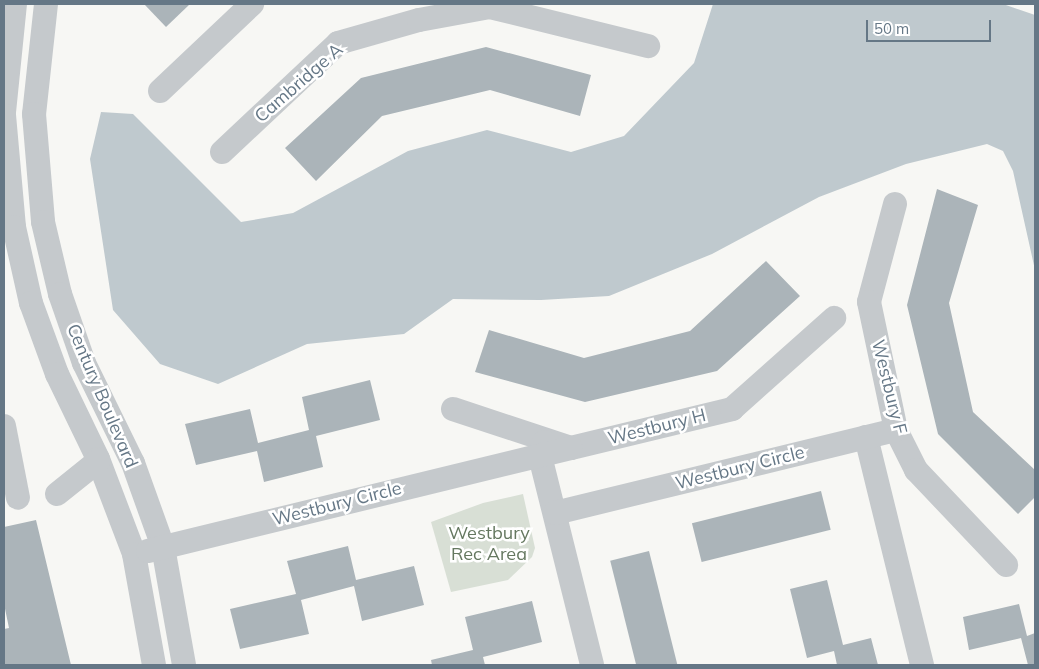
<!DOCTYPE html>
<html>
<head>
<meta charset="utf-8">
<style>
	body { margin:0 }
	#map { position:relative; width:1039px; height:669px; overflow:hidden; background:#f7f7f4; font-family:Mulish,sans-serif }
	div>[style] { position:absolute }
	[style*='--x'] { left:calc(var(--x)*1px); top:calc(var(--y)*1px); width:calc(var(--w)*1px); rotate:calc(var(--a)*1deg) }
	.green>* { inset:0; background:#d8dfd5 }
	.water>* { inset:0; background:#bfc9ce }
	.building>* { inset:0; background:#abb4b9; transform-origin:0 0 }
	.minor>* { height:24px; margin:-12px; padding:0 12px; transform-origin:12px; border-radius:12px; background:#c5c9cc }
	span { translate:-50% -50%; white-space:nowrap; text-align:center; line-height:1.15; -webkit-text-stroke:5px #fff; paint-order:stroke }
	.street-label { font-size:18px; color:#657786 }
	.park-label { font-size:18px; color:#657860 }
	.frame { position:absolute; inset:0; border:5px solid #657786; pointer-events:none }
	.scale { position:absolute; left:866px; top:20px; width:125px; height:22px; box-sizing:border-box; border:2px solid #657786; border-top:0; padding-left:6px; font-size:15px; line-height:18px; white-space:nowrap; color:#657786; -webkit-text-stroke:4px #fff; paint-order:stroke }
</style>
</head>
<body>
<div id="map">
	<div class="green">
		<div style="clip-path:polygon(523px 494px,535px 548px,532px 557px,508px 580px,451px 592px,431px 522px,483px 503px)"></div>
	</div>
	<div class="water">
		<div style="clip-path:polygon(713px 4px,1003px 4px,1035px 15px,1035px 270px,1013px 171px,1003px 151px,987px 144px,906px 164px,819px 197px,712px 254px,609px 296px,541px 300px,453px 299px,404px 334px,307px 344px,218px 384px,160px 364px,113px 310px,90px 159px,101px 112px,133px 114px,241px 222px,293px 213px,408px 151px,487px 130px,571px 152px,624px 136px,694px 63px)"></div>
	</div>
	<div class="building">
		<div style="clip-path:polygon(144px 4px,190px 4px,166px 27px)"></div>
		<div style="clip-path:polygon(486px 47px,591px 75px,580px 116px,490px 90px,382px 116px,316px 181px,285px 148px,361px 78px)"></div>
		<div style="clip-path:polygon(937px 189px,978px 205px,949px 303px,973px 412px,1035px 470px,1035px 497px,1018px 514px,938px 434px,907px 305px)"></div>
		<div style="clip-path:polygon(766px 261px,800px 296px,717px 371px,585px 402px,475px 372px,489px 330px,584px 358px,690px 331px)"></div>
		<div style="clip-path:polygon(370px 380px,380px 420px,316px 436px,323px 467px,264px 482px,257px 451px,196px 465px,185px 424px,250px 409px,258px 443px,309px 430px,302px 397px)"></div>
		<div style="left:821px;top:491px;width:40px;height:133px;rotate:76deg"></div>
		<div style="clip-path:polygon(36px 520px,71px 665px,4px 665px,4px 629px,9px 628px,4px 604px,4px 527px)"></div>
		<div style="clip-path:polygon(348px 546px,356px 580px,414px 566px,424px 605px,362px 621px,354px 586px,301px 600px,309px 634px,240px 649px,230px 609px,296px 594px,287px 561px)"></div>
		<div style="left:649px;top:551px;width:117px;height:40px;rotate:76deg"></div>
		<div style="clip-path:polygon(827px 580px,843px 645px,871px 638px,878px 665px,837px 665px,834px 651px,807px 658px,790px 589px)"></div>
		<div style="clip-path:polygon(532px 601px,542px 642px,483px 657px,485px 665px,432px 665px,431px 660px,473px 650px,465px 617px)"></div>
		<div style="clip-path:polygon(1019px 604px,1027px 636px,1035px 633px,1035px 665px,1028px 665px,1021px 638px,969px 650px,963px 617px)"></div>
	</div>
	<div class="minor">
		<div style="--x:46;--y:4;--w:111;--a:96.2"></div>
		<div style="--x:34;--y:114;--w:108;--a:85.2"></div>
		<div style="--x:43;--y:222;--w:74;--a:76.7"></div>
		<div style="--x:60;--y:294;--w:73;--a:70.8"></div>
		<div style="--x:84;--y:363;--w:111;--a:63.9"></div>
		<div style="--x:133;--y:463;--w:89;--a:70.3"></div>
		<div style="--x:163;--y:547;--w:120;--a:79.9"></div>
		<div style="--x:160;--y:91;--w:127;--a:-43.4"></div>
		<div style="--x:4;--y:112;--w:109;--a:-84.2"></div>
		<div style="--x:4;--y:115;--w:112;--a:84.9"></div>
		<div style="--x:14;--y:227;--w:78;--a:77.4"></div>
		<div style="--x:31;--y:303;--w:76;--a:69.9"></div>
		<div style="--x:57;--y:374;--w:94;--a:64.2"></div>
		<div style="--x:98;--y:459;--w:102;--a:69.2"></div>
		<div style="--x:134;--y:554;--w:113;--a:79.8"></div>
		<div style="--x:222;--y:152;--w:159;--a:-43.2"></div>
		<div style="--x:338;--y:43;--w:84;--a:-15.9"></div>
		<div style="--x:419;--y:20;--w:72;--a:-10.4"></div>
		<div style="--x:490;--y:7;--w:163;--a:13.9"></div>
		<div style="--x:895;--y:204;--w:101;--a:104.9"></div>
		<div style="--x:869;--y:302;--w:131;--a:78.1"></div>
		<div style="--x:896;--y:430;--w:45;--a:63.4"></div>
		<div style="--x:916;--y:470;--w:131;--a:46.5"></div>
		<div style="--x:453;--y:409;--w:124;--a:18.3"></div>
		<div style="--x:571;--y:448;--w:166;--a:-13.6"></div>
		<div style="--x:732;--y:409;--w:137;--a:-41.7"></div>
		<div style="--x:4;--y:426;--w:73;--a:79"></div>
		<div style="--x:866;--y:437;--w:235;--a:76.2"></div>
		<div style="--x:544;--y:442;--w:15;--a:106"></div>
		<div style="--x:540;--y:456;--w:215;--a:76"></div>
		<div style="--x:57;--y:494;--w:53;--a:-38.8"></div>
		<div style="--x:555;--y:513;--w:351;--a:-13.7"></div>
		<div style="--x:148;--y:551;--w:435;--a:-13.7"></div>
	</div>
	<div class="street-label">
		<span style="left:299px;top:83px;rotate:-41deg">Cambridge A</span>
		<span style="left:889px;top:387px;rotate:76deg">Westbury F</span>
		<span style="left:102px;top:396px;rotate:67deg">Century Boulevard</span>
		<span style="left:657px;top:427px;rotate:-14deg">Westbury H</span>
		<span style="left:740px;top:468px;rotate:-14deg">Westbury Circle</span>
		<span style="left:337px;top:504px;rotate:-14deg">Westbury Circle</span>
	</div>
	<div class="park-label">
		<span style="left:489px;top:544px">Westbury<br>Rec Area</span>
	</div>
	<div class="frame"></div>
	<div class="scale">50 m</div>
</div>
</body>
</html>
